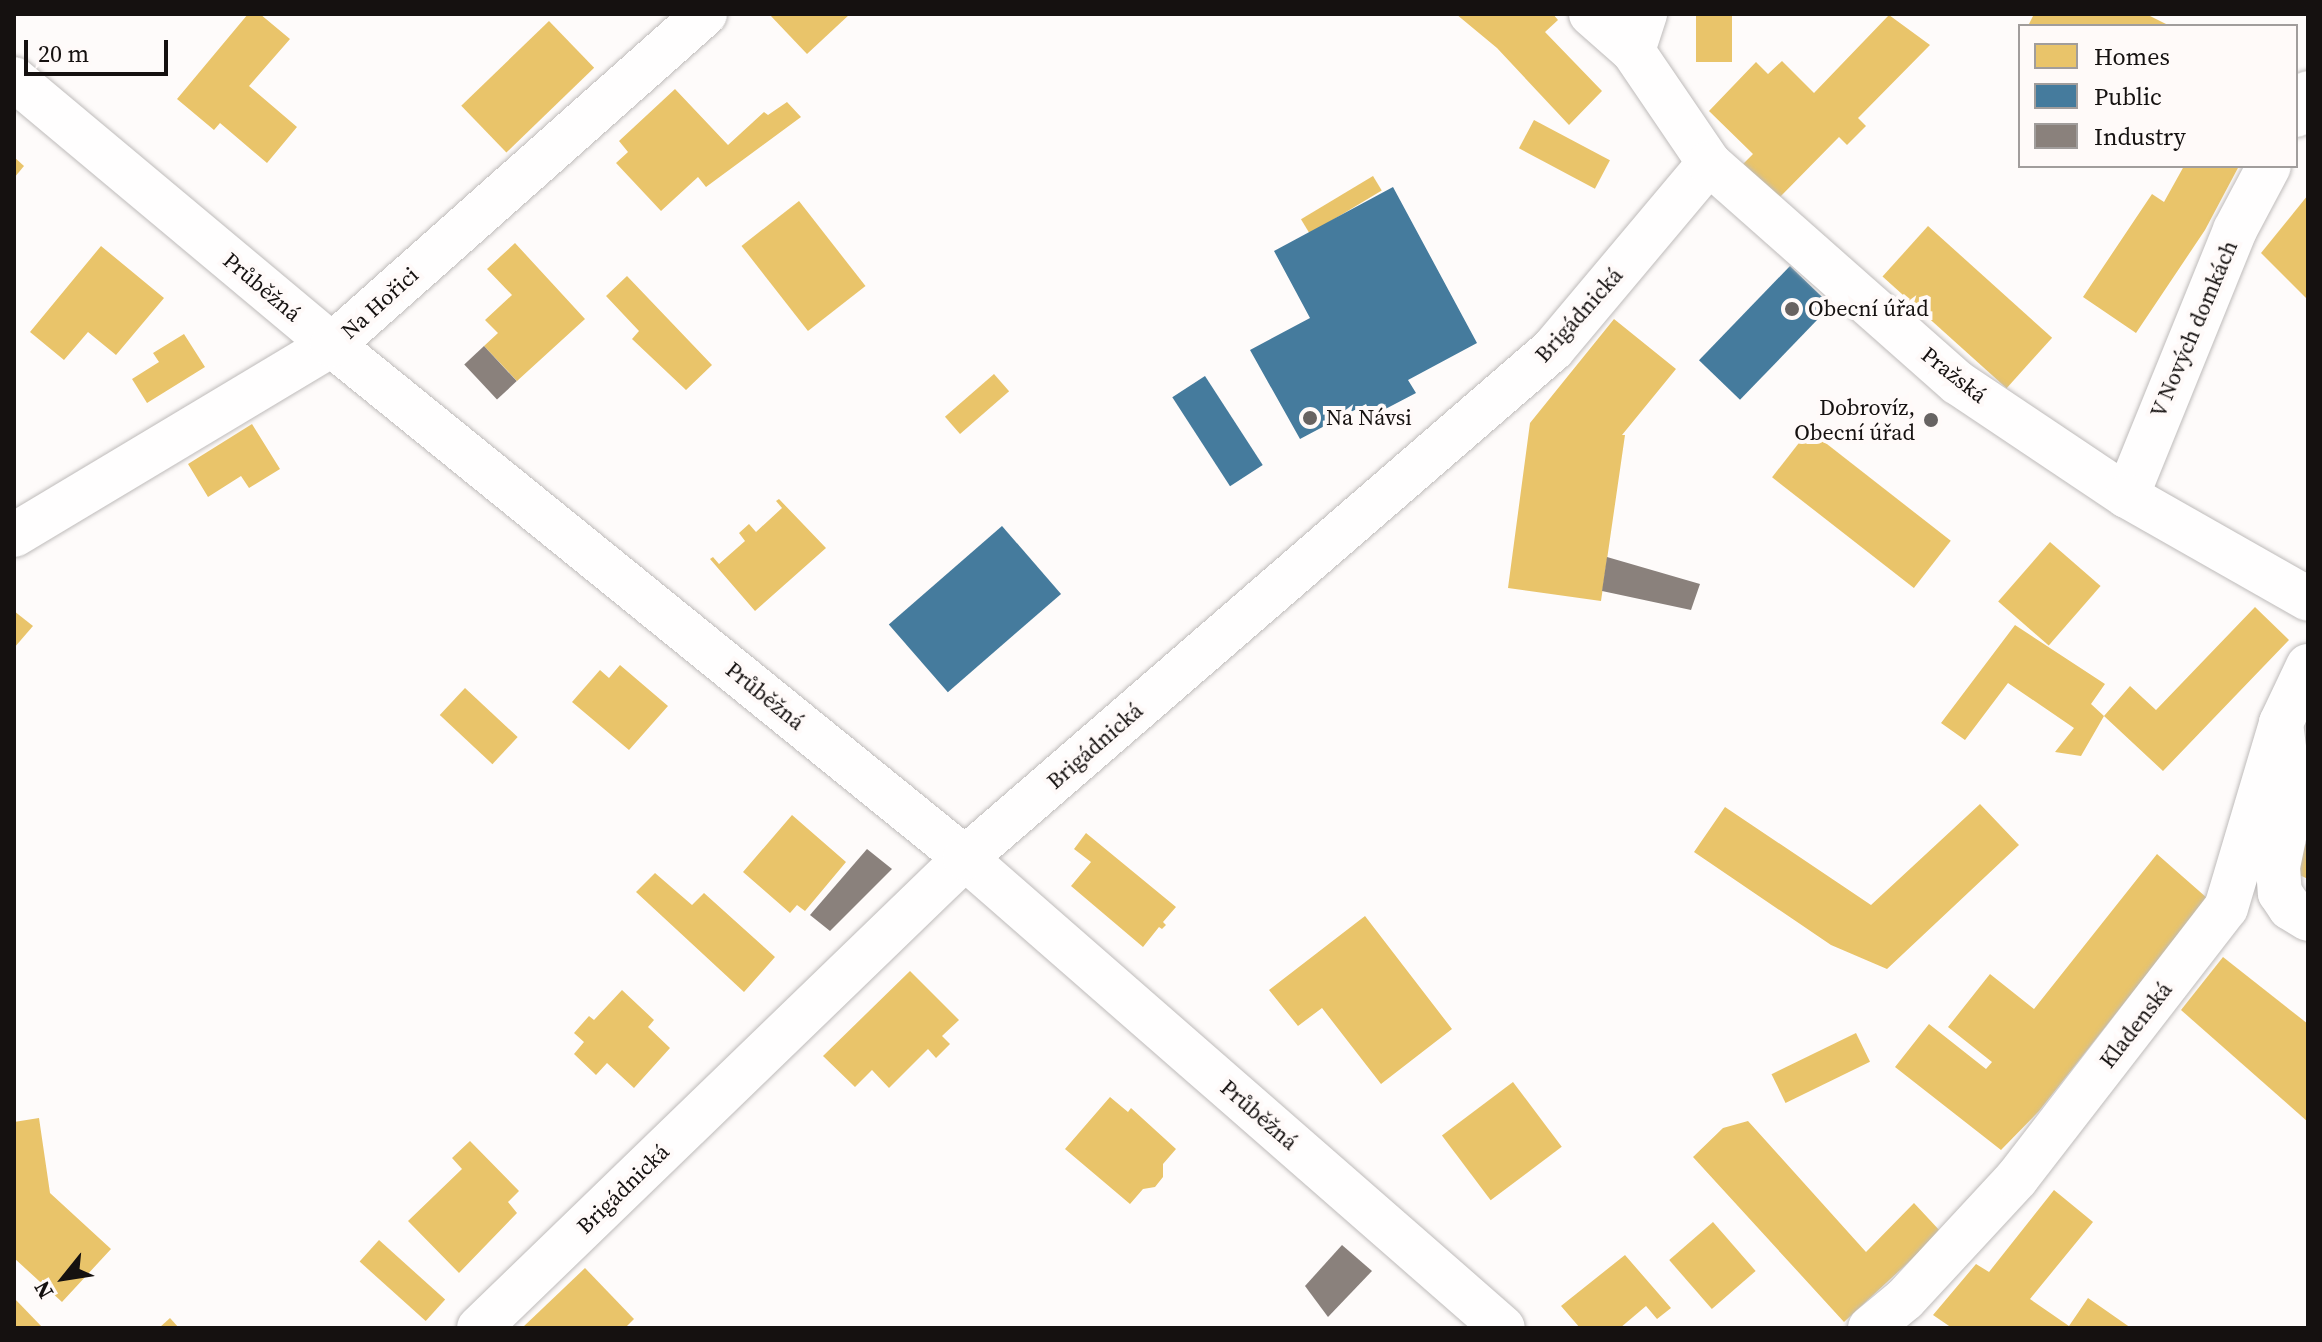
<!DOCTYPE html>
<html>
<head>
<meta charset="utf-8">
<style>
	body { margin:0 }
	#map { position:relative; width:2322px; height:1342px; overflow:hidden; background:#fefbfa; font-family:"Source Serif 4",serif }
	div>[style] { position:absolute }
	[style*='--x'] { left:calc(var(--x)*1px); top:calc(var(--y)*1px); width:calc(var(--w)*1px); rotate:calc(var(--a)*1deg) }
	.homes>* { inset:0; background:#e9c46a; transform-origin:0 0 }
	.public>* { inset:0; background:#457b9d; transform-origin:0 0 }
	.industry>* { inset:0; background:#8a817c; transform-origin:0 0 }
	.roads { filter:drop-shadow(0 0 2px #bebbba) drop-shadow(0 0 2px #bebbba) }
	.minor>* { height:44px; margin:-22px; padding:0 22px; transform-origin:22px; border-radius:22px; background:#fffefe }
	.tertiary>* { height:44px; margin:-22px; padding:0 22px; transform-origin:22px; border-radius:22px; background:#fffefe }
	.dots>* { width:22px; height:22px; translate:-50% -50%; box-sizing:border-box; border:4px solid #fffaf9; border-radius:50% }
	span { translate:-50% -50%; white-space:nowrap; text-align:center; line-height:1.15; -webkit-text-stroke:8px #fffaf9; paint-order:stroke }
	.street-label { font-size:22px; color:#151110 }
	.poi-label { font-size:22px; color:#151110 }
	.left { translate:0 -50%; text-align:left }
	.right { translate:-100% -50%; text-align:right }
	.frame { position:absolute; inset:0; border:16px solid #151110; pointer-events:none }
	.legend { position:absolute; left:2018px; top:24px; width:280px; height:144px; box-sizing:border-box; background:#fffaf9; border:2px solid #a19d9c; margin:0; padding:10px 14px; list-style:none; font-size:24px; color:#151110 }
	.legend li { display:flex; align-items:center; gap:16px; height:40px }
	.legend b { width:40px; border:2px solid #a19d9c }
	.north { position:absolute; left:24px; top:1238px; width:80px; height:80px; -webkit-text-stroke:6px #fffaf9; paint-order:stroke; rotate:240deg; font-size:22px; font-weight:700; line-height:32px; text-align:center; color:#151110 }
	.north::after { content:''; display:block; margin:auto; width:28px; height:36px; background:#151110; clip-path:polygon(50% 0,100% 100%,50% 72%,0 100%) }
	.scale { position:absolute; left:24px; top:40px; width:144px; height:36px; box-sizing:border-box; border:4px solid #151110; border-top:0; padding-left:10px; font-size:24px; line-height:28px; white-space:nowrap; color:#151110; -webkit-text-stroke:6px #fffaf9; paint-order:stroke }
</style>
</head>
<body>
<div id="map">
	<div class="homes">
		<div style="clip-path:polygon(248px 14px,260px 14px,290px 39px,249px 86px,297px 127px,267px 163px,220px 123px,214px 130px,177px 99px)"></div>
		<div style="clip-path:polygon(769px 14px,850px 14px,807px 54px)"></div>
		<div style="clip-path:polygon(1456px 14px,1553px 14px,1558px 20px,1545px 32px,1602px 91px,1569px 125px,1497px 48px)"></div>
		<div style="left:1696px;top:14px;width:36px;height:48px"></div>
		<div style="clip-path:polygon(2034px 14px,2146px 14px,2170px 26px,2028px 26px)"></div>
		<div style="clip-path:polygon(1889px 15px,1930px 45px,1858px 118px,1866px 126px,1847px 145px,1839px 137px,1775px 202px,1740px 167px,1753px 154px,1709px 111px,1756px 62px,1768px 74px,1782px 61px,1814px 93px)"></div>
		<div style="left:549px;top:21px;width:65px;height:122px;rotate:46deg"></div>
		<div style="clip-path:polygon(675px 89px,728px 145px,764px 112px,768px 115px,787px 102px,801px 117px,706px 187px,698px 177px,661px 211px,616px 163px,628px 152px,619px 141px)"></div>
		<div style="left:1534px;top:120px;width:86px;height:32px;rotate:28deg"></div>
		<div style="clip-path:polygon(14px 157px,24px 166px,14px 178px)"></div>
		<div style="clip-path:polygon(2184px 166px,2239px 166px,2205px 230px,2136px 333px,2083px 297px,2152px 194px,2164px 202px)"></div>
		<div style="left:1373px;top:176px;width:17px;height:84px;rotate:59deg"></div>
		<div style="clip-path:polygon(2308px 195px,2308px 300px,2261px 253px)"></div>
		<div style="left:799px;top:201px;width:108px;height:73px;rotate:52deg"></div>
		<div style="left:1928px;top:226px;width:167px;height:68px;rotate:42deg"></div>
		<div style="clip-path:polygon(515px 243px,585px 319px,517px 381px,484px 346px,498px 333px,485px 320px,512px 295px,487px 269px)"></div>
		<div style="clip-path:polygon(101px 246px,164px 298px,116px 355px,88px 332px,64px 360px,30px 332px)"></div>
		<div style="clip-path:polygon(627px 276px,712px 365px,686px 390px,632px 339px,639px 331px,606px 296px)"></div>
		<div style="clip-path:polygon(1614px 319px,1676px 369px,1622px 435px,1625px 435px,1601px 601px,1508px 588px,1530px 423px)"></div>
		<div style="clip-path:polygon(184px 334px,205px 367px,147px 403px,132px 379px,159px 362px,153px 353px)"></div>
		<div style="left:994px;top:374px;width:23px;height:65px;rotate:49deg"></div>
		<div style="clip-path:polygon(252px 424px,280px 469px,249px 488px,241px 476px,208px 497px,188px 464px)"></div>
		<div style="left:1809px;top:430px;width:180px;height:60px;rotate:38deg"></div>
		<div style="clip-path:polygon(779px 499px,826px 548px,755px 611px,710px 559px,713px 557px,719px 564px,745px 541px,739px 533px,749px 524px,756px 532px,782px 508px,776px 501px)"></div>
		<div style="left:2050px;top:542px;width:67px;height:79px;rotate:41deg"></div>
		<div style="clip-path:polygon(2255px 607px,2289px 640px,2163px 771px,2104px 716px,2130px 686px,2156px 710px)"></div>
		<div style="clip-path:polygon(14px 611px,33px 626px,14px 648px)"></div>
		<div style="clip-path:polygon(2015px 625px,2105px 684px,2091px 704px,2104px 716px,2081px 756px,2055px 752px,2074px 728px,2008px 683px,1965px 740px,1941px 723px)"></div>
		<div style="clip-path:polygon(620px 665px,668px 706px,629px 750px,572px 702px,600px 670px,609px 678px)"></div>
		<div style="left:465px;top:688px;width:72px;height:37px;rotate:43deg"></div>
		<div style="clip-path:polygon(1980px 804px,2019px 845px,1887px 969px,1831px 945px,1694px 852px,1725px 807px,1871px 905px)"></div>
		<div style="clip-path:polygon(792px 815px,846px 862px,805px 911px,797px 905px,790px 913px,743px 872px)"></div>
		<div style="clip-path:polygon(1086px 833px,1176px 907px,1163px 922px,1166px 925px,1162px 929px,1159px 927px,1143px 947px,1071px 886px,1091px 862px,1074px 849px)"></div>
		<div style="clip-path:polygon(2308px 839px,2308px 879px,2293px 872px)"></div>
		<div style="clip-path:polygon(2157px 854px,2207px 898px,2039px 1111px,2001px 1150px,1895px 1067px,1929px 1024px,1986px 1069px,1992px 1062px,1948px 1027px,1990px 974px,2034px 1009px)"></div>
		<div style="clip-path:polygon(655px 873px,692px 905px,704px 893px,775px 957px,744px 992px,636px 892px)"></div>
		<div style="clip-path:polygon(1365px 916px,1452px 1029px,1381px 1084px,1322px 1008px,1298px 1026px,1269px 990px)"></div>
		<div style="clip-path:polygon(2223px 957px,2308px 1024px,2308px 1122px,2181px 1010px)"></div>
		<div style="clip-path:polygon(910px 971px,959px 1020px,942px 1036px,950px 1044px,936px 1058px,928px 1049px,889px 1088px,872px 1070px,855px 1087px,823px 1056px)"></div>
		<div style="clip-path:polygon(622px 990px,654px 1020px,648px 1027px,670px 1048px,634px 1088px,607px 1063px,596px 1075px,574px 1054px,584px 1042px,574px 1033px,589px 1016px,594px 1020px)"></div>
		<div style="left:1856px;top:1033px;width:32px;height:94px;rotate:64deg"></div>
		<div style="left:1513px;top:1082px;width:81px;height:89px;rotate:53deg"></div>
		<div style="clip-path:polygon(1110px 1097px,1128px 1112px,1131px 1108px,1176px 1149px,1163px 1164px,1163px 1177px,1155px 1187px,1143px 1189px,1130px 1204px,1065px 1149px)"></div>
		<div style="clip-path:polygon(39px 1118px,50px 1193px,111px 1249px,62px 1302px,14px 1258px,14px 1122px)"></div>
		<div style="clip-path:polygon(1748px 1121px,1866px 1252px,1914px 1203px,1941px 1232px,1844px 1322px,1693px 1157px,1723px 1128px)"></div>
		<div style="clip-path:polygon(470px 1141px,519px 1191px,508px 1202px,517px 1213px,459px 1273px,408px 1221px,462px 1169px,452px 1158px)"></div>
		<div style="clip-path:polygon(2054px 1190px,2093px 1222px,2030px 1299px,2069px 1326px,2088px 1298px,2131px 1328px,1952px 1328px,1933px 1315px,1976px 1264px,1989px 1272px)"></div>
		<div style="left:1713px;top:1222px;width:65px;height:58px;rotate:49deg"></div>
		<div style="left:379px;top:1240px;width:89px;height:29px;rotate:42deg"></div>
		<div style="clip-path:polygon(1625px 1255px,1671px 1308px,1657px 1319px,1646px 1306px,1620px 1328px,1580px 1328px,1561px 1306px)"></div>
		<div style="clip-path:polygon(585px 1268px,634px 1319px,625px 1328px,522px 1328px)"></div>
		<div style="clip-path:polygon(14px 1298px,43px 1328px,14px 1328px)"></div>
		<div style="clip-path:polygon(170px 1318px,179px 1328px,159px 1328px)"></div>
	</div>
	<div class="public">
		<div style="clip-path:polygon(1393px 187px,1477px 343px,1408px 380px,1416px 393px,1372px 416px,1366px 404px,1300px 439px,1250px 350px,1310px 318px,1274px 251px)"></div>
		<div style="left:1790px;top:266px;width:57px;height:131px;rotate:44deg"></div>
		<div style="left:1205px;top:376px;width:106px;height:39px;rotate:57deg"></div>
		<div style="left:1002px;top:526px;width:90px;height:150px;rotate:49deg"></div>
	</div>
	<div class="industry">
		<div style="left:484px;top:346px;width:48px;height:27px;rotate:47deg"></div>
		<div style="clip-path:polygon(1607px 557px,1700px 584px,1691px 610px,1602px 591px)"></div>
		<div style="clip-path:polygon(867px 849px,892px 869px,830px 931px,810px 915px)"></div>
		<div style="clip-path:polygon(1342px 1245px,1372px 1271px,1328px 1317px,1305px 1286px)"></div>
	</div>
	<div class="roads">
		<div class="minor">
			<div style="--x:1633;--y:51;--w:39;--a:-72"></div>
			<div style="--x:14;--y:79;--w:415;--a:39.9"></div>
			<div style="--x:332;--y:345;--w:815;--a:39.02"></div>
			<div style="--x:965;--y:858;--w:714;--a:41.14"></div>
			<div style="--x:2296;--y:115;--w:25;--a:-61"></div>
			<div style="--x:2127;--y:496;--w:287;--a:-67.9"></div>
			<div style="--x:2235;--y:230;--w:72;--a:-62"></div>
			<div style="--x:14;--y:535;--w:370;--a:-30.9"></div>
			<div style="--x:332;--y:345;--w:499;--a:-41.6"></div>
			<div style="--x:2281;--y:723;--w:81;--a:82.9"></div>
			<div style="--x:2291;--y:803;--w:65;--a:101.5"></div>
			<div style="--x:2278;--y:867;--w:26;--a:86"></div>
			<div style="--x:2280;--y:893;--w:18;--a:56"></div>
			<div style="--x:2290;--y:908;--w:21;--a:31"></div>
			<div style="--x:479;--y:1328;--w:676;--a:-44.04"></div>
			<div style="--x:965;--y:858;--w:778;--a:-40.88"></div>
			<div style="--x:1553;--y:349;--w:243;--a:-50"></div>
		</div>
		<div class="tertiary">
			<div style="--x:1591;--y:14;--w:56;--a:41.4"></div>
			<div style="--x:1633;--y:51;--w:135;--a:55.8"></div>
			<div style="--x:1709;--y:163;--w:332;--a:41.5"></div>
			<div style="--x:1958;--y:383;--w:203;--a:33.8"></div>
			<div style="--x:2127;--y:496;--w:208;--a:29.6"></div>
			<div style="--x:1870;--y:1328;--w:45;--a:-39.6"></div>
			<div style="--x:1905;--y:1299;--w:165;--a:-47.2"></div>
			<div style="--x:2017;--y:1178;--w:341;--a:-52.3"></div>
			<div style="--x:2226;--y:908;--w:193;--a:-73.4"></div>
			<div style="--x:2281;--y:723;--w:63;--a:-64.7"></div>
		</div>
	</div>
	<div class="dots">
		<div style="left:1792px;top:309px;background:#676362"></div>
		<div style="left:1310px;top:418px;background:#676362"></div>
		<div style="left:1931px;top:420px;background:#676362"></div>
	</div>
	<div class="street-label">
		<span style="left:262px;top:287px;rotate:40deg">Průběžná</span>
		<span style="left:380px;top:303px;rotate:-42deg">Na Hořici</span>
		<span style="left:1579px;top:315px;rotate:-48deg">Brigádnická</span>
		<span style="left:2194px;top:329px;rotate:-67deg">V Nových domkách</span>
		<span style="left:1954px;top:375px;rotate:38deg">Pražská</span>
		<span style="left:765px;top:696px;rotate:39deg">Průběžná</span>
		<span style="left:1095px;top:746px;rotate:-41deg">Brigádnická</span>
		<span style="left:2136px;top:1025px;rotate:-52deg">Kladenská</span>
		<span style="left:1259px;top:1115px;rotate:41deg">Průběžná</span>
		<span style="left:623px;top:1189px;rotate:-44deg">Brigádnická</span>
	</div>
	<div class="poi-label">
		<span class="left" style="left:1808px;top:309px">Obecní úřad</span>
		<span class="right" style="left:1915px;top:420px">Dobrovíz,<br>Obecní úřad</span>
		<span class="left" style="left:1326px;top:418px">Na Návsi</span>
	</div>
	<div class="frame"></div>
	<ul class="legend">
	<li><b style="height:22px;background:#e9c46a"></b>Homes</li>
	<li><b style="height:22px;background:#457b9d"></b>Public</li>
	<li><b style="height:22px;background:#8a817c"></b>Industry</li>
	</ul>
	<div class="north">N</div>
	<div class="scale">20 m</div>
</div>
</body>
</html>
